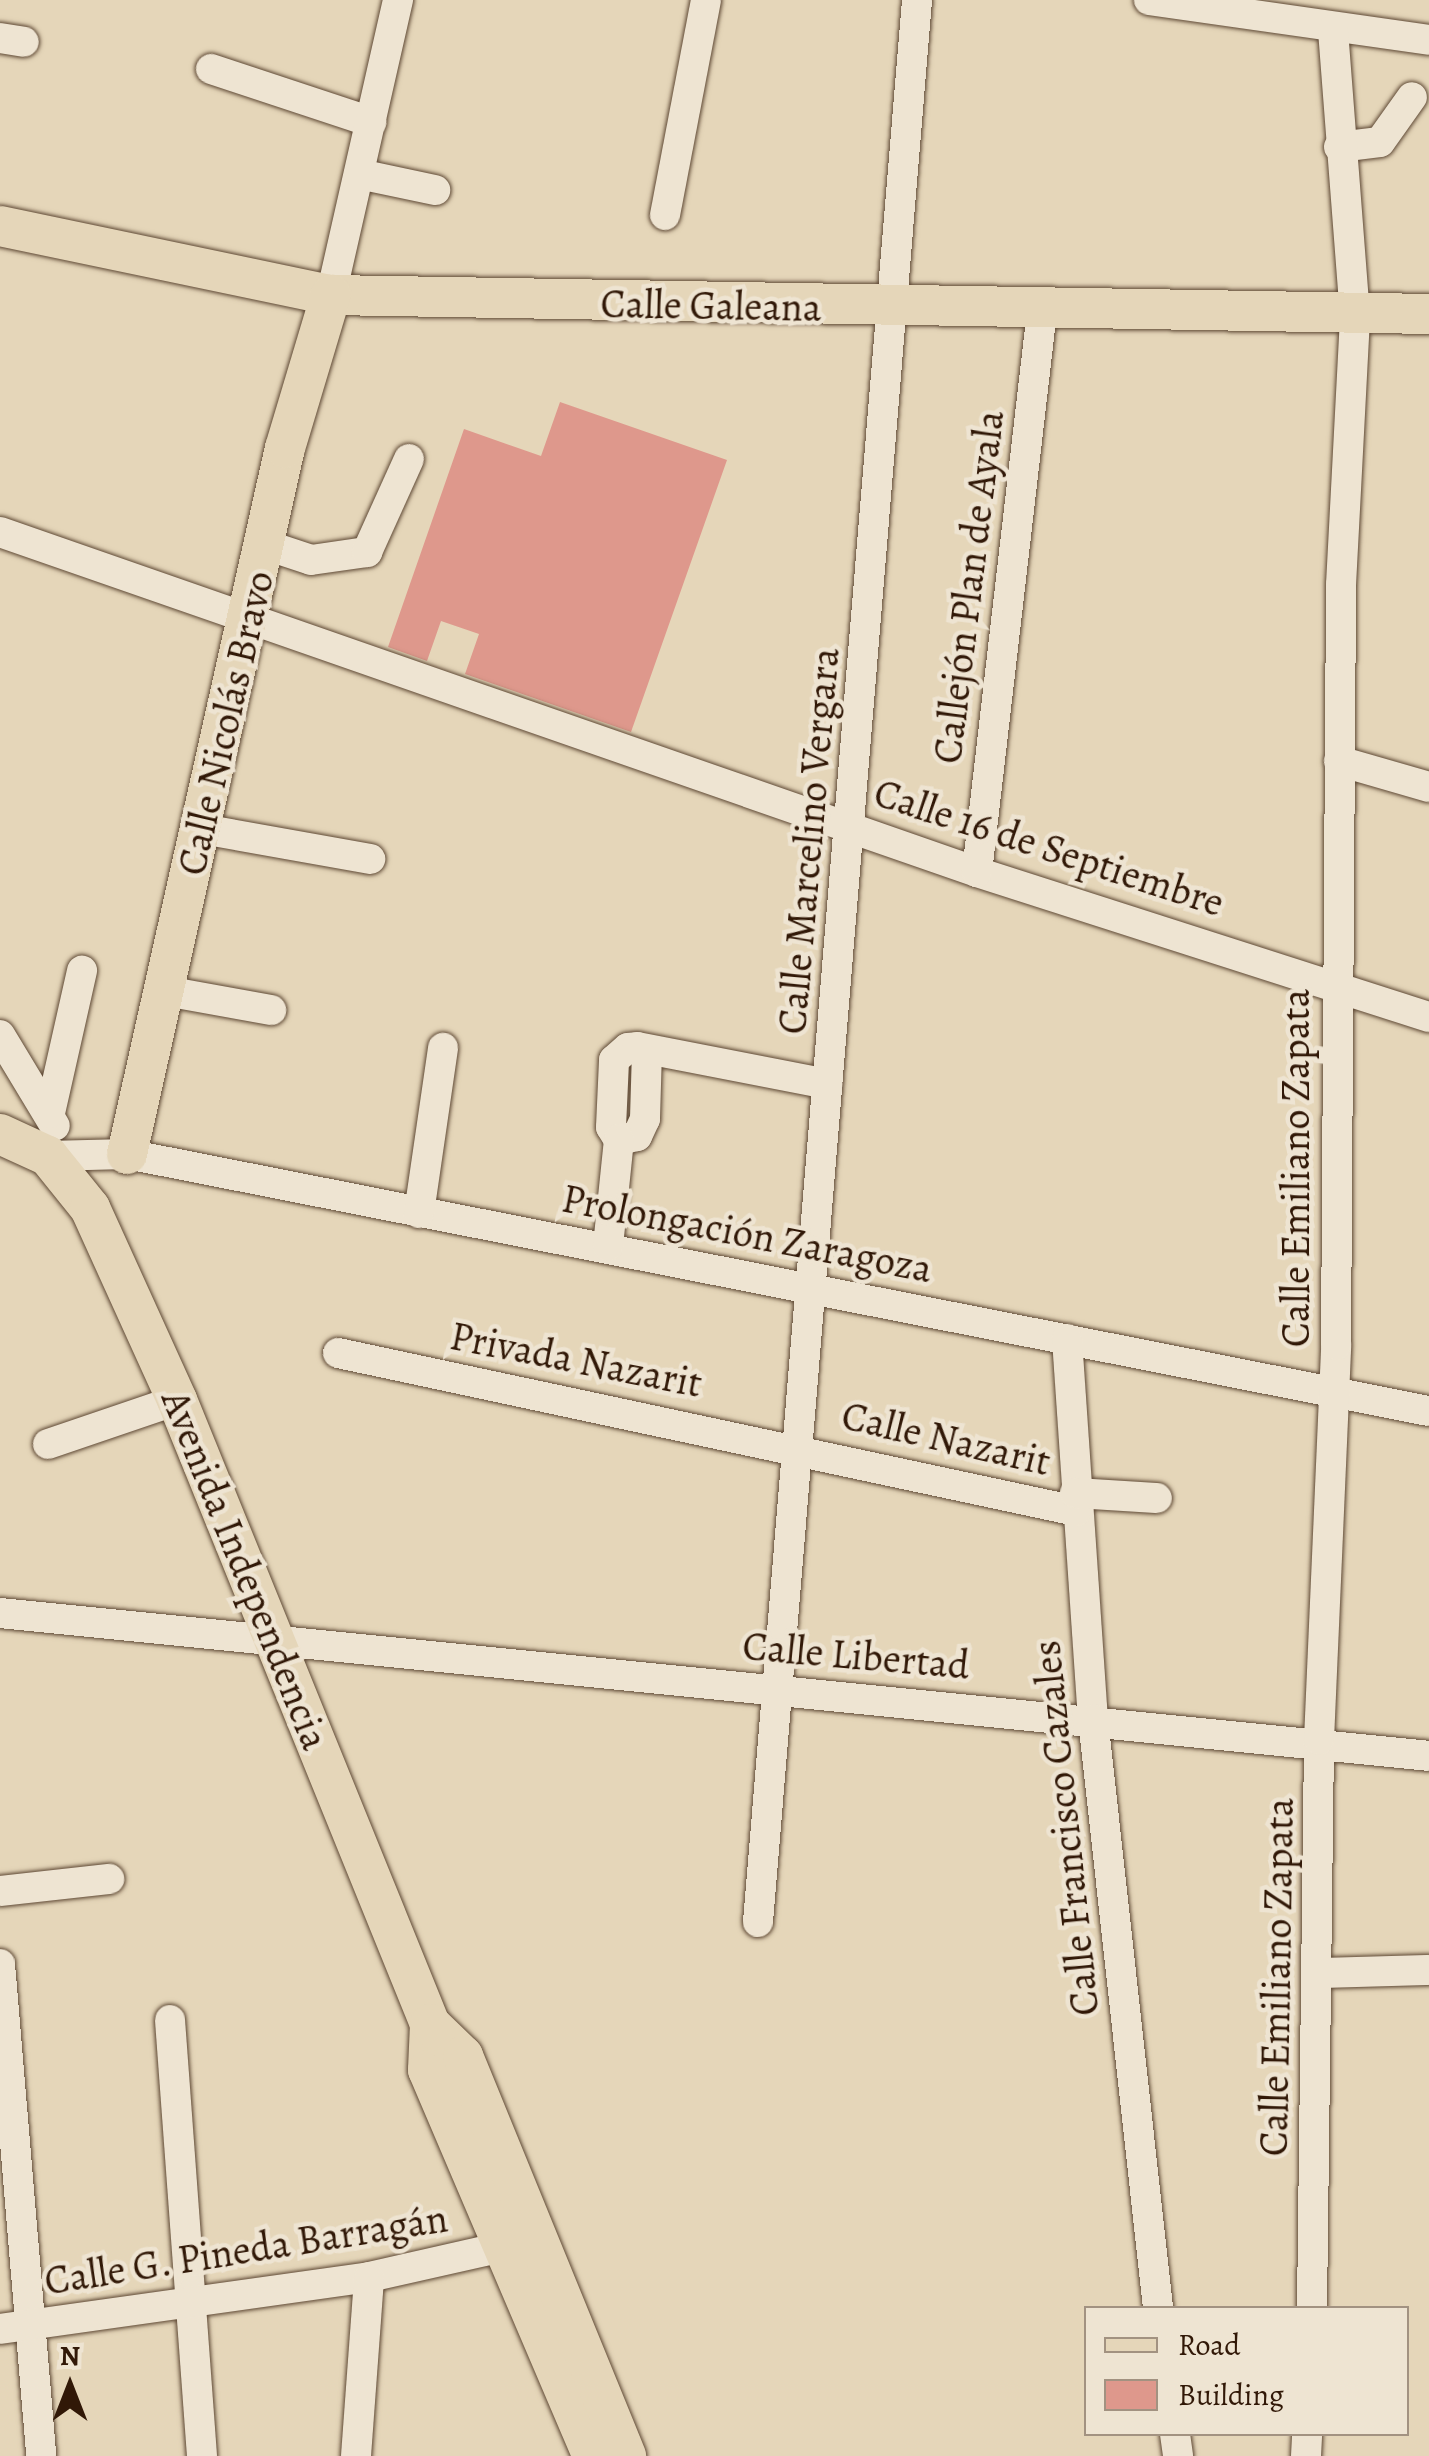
<!DOCTYPE html>
<html>
<head>
<meta charset="utf-8">
<style>
	body { margin:0 }
	#map { position:relative; width:1429px; height:2456px; overflow:hidden; background:#e5d6b9; font-family:Alegreya,serif }
	div>[style] { position:absolute }
	[style*='--x'] { left:calc(var(--x)*1px); top:calc(var(--y)*1px); width:calc(var(--w)*1px); rotate:calc(var(--a)*1deg) }
	.building>* { inset:0; background:#de988c }
	.roads { filter:drop-shadow(0 0 2px #5e4834) drop-shadow(0 0 2px #5e4834) }
	.minor>* { height:30px; margin:-15px; padding:0 15px; transform-origin:15px; border-radius:15px; background:#eee4d2 }
	.major>* { height:40px; margin:-20px; padding:0 20px; transform-origin:20px; border-radius:20px; background:#e5d6b9 }
	span { translate:-50% -50%; white-space:nowrap; text-align:center; line-height:1.15; -webkit-text-stroke:9px #eee4d2; paint-order:stroke }
	.street-label { font-size:40px; color:#311807 }
	.legend { position:absolute; left:1084px; top:2306px; width:325px; height:130px; box-sizing:border-box; background:#eee4d2; border:2px solid #a29281; margin:0; padding:12px 18px; list-style:none; font-size:30px; color:#311807 }
	.legend li { display:flex; align-items:center; gap:20px; height:50px }
	.legend b { width:50px; border:2px solid #a29281 }
	.north { position:absolute; left:20px; top:2336px; width:100px; height:100px; -webkit-text-stroke:8px #eee4d2; paint-order:stroke; rotate:0deg; font-size:28px; font-weight:700; line-height:40px; text-align:center; color:#311807 }
	.north::after { content:''; display:block; margin:auto; width:35px; height:45px; background:#311807; clip-path:polygon(50% 0,100% 100%,50% 72%,0 100%) }
</style>
</head>
<body>
<div id="map">
	<div class="building">
		<div style="clip-path:polygon(560px 402px,727px 460px,631px 732px,465px 674px,479px 634px,441px 621px,427px 661px,388px 647px,464px 429px,541px 456px)"></div>
	</div>
	<div class="roads">
		<div class="minor">
			<div style="--x:1149;--y:0;--w:283;--a:8.1"></div>
			<div style="--x:0;--y:38;--w:24;--a:9"></div>
			<div style="--x:211;--y:69;--w:169;--a:18.3"></div>
			<div style="--x:1339;--y:147;--w:41;--a:-7"></div>
			<div style="--x:1380;--y:142;--w:55;--a:-54.6"></div>
			<div style="--x:359;--y:174;--w:78;--a:11.9"></div>
			<div style="--x:665;--y:215;--w:219;--a:-79.2"></div>
			<div style="--x:331;--y:295;--w:303;--a:-77.2"></div>
			<div style="--x:0;--y:532;--w:1034;--a:19.19"></div>
			<div style="--x:977;--y:872;--w:475;--a:17.8"></div>
			<div style="--x:266;--y:545;--w:47;--a:18.4"></div>
			<div style="--x:311;--y:560;--w:57;--a:-8.1"></div>
			<div style="--x:367;--y:552;--w:102;--a:-65.7"></div>
			<div style="--x:1339;--y:761;--w:94;--a:16.1"></div>
			<div style="--x:202;--y:829;--w:171;--a:10.1"></div>
			<div style="--x:977;--y:872;--w:565;--a:-83.39"></div>
			<div style="--x:165;--y:991;--w:108;--a:10.2"></div>
			<div style="--x:0;--y:1035;--w:106;--a:58.9"></div>
			<div style="--x:647;--y:1051;--w:68;--a:91.7"></div>
			<div style="--x:645;--y:1119;--w:19;--a:115"></div>
			<div style="--x:637;--y:1136;--w:18;--a:167"></div>
			<div style="--x:619;--y:1140;--w:15;--a:-122"></div>
			<div style="--x:611;--y:1127;--w:67;--a:-87.4"></div>
			<div style="--x:614;--y:1060;--w:18;--a:-41"></div>
			<div style="--x:628;--y:1048;--w:9;--a:-6"></div>
			<div style="--x:637;--y:1047;--w:194;--a:11"></div>
			<div style="--x:50;--y:1113;--w:146;--a:-77.3"></div>
			<div style="--x:48;--y:1156;--w:79;--a:-1.5"></div>
			<div style="--x:127;--y:1154;--w:1327;--a:11.17"></div>
			<div style="--x:419;--y:1213;--w:167;--a:-81.7"></div>
			<div style="--x:608;--y:1246;--w:107;--a:-84.1"></div>
			<div style="--x:1067;--y:1339;--w:381;--a:86.1"></div>
			<div style="--x:1093;--y:1719;--w:593;--a:83.7"></div>
			<div style="--x:338;--y:1353;--w:755;--a:12.08"></div>
			<div style="--x:48;--y:1444;--w:136;--a:-18.8"></div>
			<div style="--x:1075;--y:1493;--w:82;--a:3.5"></div>
			<div style="--x:0;--y:1613;--w:1436;--a:5.71"></div>
			<div style="--x:0;--y:1891;--w:110;--a:-6.3"></div>
			<div style="--x:758;--y:1922;--w:1929;--a:-85.27"></div>
			<div style="--x:0;--y:1964;--w:494;--a:85.2"></div>
			<div style="--x:1319;--y:1973;--w:110;--a:-1.6"></div>
			<div style="--x:170;--y:2020;--w:437;--a:85.8"></div>
			<div style="--x:1312;--y:2308;--w:568;--a:-89.29"></div>
			<div style="--x:1319;--y:1740;--w:395;--a:-87.5"></div>
			<div style="--x:1336;--y:1345;--w:760;--a:-89.62"></div>
			<div style="--x:1341;--y:585;--w:269;--a:-87"></div>
			<div style="--x:1355;--y:316;--w:287;--a:-94.4"></div>
			<div style="--x:0;--y:2329;--w:373;--a:-8"></div>
			<div style="--x:369;--y:2277;--w:159;--a:-12.7"></div>
			<div style="--x:1175;--y:2434;--w:22;--a:82"></div>
			<div style="--x:356;--y:2456;--w:179;--a:-85.8"></div>
			<div style="--x:1306;--y:2456;--w:22;--a:-87"></div>
		</div>
		<div class="major">
			<div style="--x:0;--y:226;--w:338;--a:11.8"></div>
			<div style="--x:331;--y:295;--w:1098;--a:0.99"></div>
			<div style="--x:0;--y:1134;--w:53;--a:24.6"></div>
			<div style="--x:48;--y:1156;--w:67;--a:51.1"></div>
			<div style="--x:90;--y:1208;--w:211;--a:65.6"></div>
			<div style="--x:177;--y:1400;--w:673;--a:67.93"></div>
			<div style="--x:430;--y:2024;--w:46;--a:92.5"></div>
			<div style="--x:428;--y:2070;--w:420;--a:66.9"></div>
			<div style="--x:127;--y:1154;--w:723;--a:-77.39"></div>
			<div style="--x:285;--y:448;--w:160;--a:-73.3"></div>
			<div style="--x:430;--y:2024;--w:46;--a:44.1"></div>
			<div style="--x:463;--y:2056;--w:432;--a:67.8"></div>
		</div>
	</div>
	<div class="street-label">
		<span style="left:711px;top:306px;rotate:1deg">Calle Galeana</span>
		<span style="left:969px;top:587px;rotate:-83deg">Callejón Plan de Ayala</span>
		<span style="left:226px;top:723px;rotate:-77deg">Calle Nicolás Bravo</span>
		<span style="left:809px;top:841px;rotate:-85deg">Calle Marcelino Vergara</span>
		<span style="left:1049px;top:848px;rotate:18deg">Calle 16 de Septiembre</span>
		<span style="left:1296px;top:1168px;rotate:-90deg">Calle Emiliano Zapata</span>
		<span style="left:747px;top:1234px;rotate:11deg">Prolongación Zaragoza</span>
		<span style="left:576px;top:1360px;rotate:11deg">Privada Nazarit</span>
		<span style="left:946px;top:1439px;rotate:13deg">Calle Nazarit</span>
		<span style="left:245px;top:1570px;rotate:68deg">Avenida Independencia</span>
		<span style="left:856px;top:1656px;rotate:5deg">Calle Libertad</span>
		<span style="left:1066px;top:1828px;rotate:-96deg">Calle Francisco Cazales</span>
		<span style="left:1277px;top:1977px;rotate:-89deg">Calle Emiliano Zapata</span>
		<span style="left:246px;top:2250px;rotate:-9deg">Calle G. Pineda Barragán</span>
	</div>
	<ul class="legend">
	<li><b style="height:12px;background:#e5d6b9"></b>Road</li>
	<li><b style="height:28px;background:#de988c"></b>Building</li>
	</ul>
	<div class="north">N</div>
</div>
</body>
</html>
